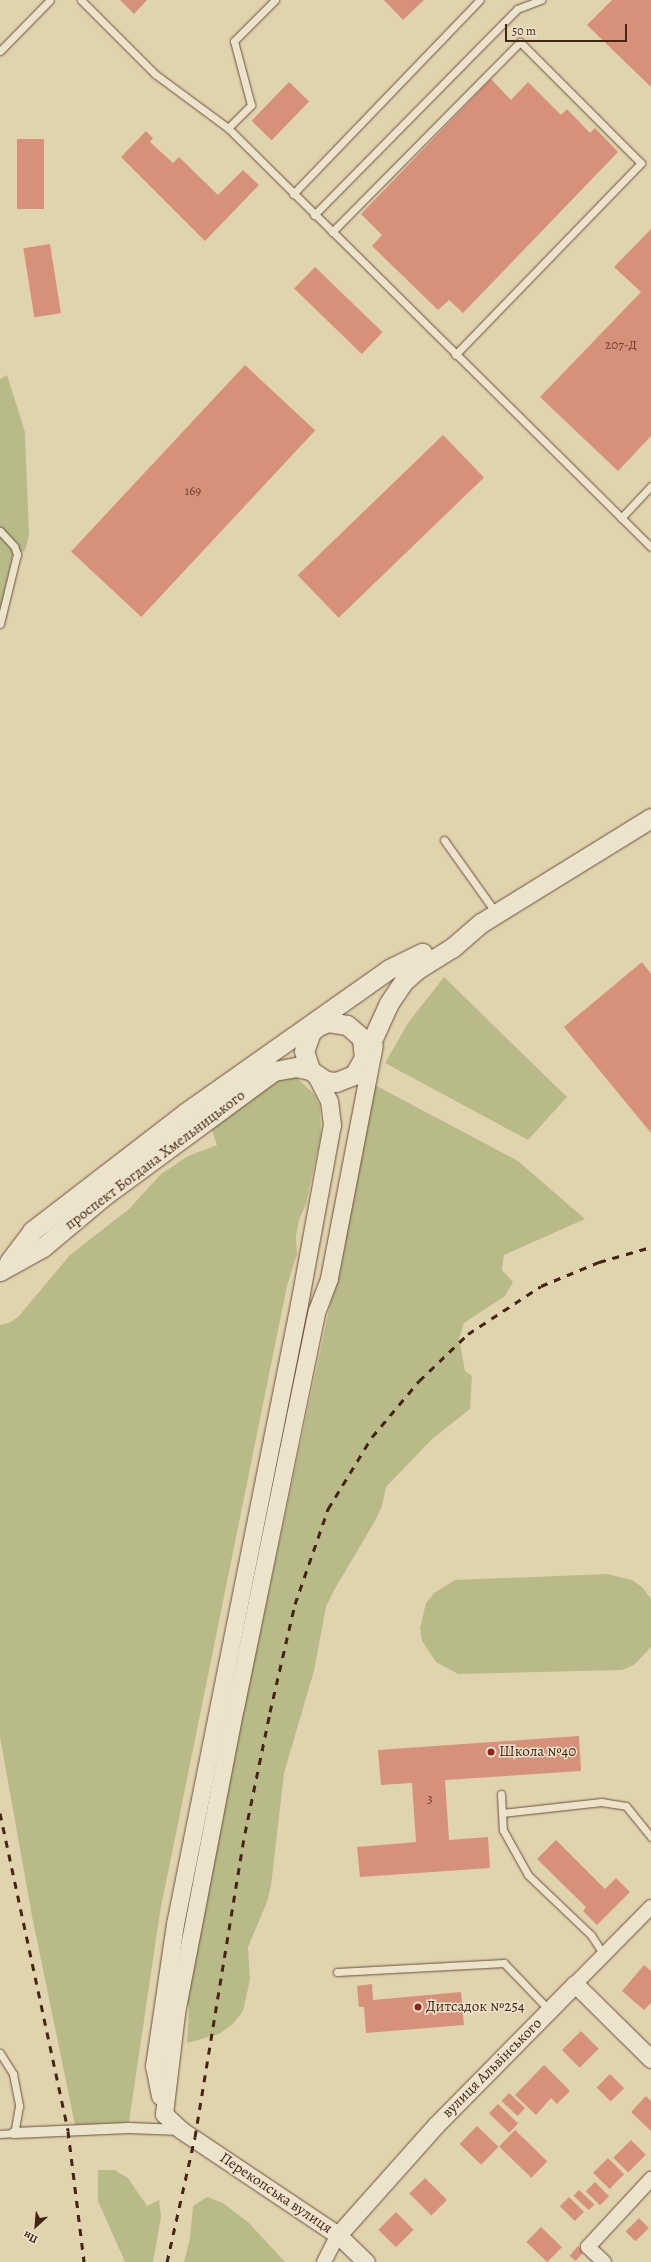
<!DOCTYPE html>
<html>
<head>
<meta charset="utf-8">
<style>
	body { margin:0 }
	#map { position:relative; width:651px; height:2262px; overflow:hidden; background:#e0d4af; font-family:Alegreya,serif }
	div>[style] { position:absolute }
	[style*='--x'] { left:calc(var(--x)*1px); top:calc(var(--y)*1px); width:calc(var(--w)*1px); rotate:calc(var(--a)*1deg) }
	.green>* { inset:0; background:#b8bb87 }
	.building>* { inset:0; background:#d7907a; transform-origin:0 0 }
	.roads { filter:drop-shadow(0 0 1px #6c503a) drop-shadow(0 0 1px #6c503a) }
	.service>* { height:7px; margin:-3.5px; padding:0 3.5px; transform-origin:3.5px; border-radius:3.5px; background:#ebe3cb }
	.pedestrian>* { height:10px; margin:-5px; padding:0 5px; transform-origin:5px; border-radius:5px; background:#ebe3cb }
	.minor>* { height:14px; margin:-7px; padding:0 7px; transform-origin:7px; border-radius:7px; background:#ebe3cb }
	.tertiary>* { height:17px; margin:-8.5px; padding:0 8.5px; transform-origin:8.5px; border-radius:8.5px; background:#ebe3cb }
	.secondary>* { height:19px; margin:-9.5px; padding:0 9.5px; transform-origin:9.5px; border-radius:9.5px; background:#ebe3cb }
	.rail>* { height:3px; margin-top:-1.5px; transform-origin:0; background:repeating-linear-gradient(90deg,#452413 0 7px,transparent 0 14px) }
	.dots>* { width:11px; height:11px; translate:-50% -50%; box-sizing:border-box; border:2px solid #ebe3cb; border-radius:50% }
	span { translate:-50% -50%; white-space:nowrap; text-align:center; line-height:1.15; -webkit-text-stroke:3px #ebe3cb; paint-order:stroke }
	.number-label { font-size:13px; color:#6a3f2d }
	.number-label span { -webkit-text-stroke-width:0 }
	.street-label { font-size:15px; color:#452413 }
	.poi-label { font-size:15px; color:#452413 }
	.left { translate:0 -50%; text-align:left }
	.north { position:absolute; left:16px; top:2206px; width:40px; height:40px; -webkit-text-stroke:3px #ebe3cb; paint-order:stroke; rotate:206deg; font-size:11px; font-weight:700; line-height:16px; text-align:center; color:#452413 }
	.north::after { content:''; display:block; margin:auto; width:14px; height:18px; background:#452413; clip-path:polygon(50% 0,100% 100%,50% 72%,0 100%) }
	.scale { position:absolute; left:505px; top:24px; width:122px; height:18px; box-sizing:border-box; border:2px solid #452413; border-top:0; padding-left:5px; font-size:12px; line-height:14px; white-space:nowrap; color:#452413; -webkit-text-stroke:3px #ebe3cb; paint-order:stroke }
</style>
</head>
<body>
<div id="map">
	<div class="green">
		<div style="clip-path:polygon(7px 375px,25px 432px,29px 535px,25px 551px,13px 553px,0 611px,0 379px)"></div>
		<div style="clip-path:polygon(444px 977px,567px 1097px,528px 1140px,385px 1063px,408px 1023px)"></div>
		<div style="clip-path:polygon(279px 1075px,296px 1077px,315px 1095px,320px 1107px,321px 1135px,306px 1204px,299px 1220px,296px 1236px,297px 1254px,287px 1286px,160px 1912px,129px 2122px,75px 2125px,32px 1916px,0 1737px,0 1325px,9px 1323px,19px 1316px,70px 1255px,129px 1209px,161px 1174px,188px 1156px,217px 1145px,210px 1125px)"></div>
		<div style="clip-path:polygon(373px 1084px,518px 1161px,585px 1219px,504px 1255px,502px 1270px,513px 1282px,505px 1296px,464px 1323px,459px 1339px,465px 1371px,472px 1376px,470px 1409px,432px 1439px,386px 1487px,382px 1506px,375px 1521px,333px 1592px,326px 1607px,314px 1671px,284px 1773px,271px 1886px,267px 1902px,248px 1947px,250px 1980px,243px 2011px,233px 2024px,219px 2034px,187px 2043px,189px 2008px,184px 1989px,336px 1277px,342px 1261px,349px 1210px)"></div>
		<div style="clip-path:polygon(607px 1574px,632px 1580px,642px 1587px,651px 1599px,651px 1647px,634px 1665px,622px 1670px,458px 1674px,436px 1662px,422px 1641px,420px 1628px,426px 1603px,434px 1593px,455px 1580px)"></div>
		<div style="clip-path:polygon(98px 2170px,114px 2170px,128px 2178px,147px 2206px,159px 2200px,161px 2217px,153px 2262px,125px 2262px,98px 2201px)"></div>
		<div style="clip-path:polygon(207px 2197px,223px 2203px,249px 2223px,285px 2262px,184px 2262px,190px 2238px,193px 2206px)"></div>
	</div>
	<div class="building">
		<div style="clip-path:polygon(120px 0,147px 0,134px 14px)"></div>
		<div style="clip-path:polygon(384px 0,424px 0,403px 20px)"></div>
		<div style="clip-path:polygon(612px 0,651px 0,651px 87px,587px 25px)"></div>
		<div style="clip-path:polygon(491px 79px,511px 100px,528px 82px,561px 115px,567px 109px,590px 133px,595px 128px,618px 152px,463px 313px,449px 300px,438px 310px,372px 246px,382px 235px,361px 214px)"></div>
		<div style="left:289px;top:82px;width:28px;height:54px;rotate:44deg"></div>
		<div style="clip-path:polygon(146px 131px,153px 138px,150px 142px,173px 163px,179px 157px,218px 195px,243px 170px,259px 185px,205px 241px,121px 157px)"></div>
		<div style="left:17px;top:139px;width:27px;height:70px"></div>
		<div style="clip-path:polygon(651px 229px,651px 436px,618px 471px,540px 397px,641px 292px,614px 267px)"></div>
		<div style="left:50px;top:244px;width:70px;height:27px;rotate:81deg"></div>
		<div style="left:315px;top:267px;width:94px;height:30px;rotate:44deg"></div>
		<div style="left:245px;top:365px;width:96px;height:255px;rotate:43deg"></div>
		<div style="left:443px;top:435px;width:59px;height:202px;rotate:46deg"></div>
		<div style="clip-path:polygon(642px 962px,651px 974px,651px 1133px,564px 1027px)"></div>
		<div style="clip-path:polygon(579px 1736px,581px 1771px,445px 1780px,449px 1840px,488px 1837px,490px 1868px,360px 1877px,357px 1847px,416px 1842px,412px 1783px,381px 1785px,378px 1750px)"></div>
		<div style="clip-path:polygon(556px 1840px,605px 1889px,616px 1878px,630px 1892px,597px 1925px,583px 1911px,586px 1907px,537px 1859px)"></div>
		<div style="clip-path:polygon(644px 1965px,651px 1971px,651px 2003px,644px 2010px,622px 1991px)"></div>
		<div style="clip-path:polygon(372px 1984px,373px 2000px,461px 1992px,464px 2025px,366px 2033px,364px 2007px,359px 2007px,357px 1986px)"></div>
		<div style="left:581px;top:2031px;width:25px;height:27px;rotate:45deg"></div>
		<div style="clip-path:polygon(544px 2065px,570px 2091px,557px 2104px,551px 2098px,536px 2115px,515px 2095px)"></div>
		<div style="left:610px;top:2074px;width:20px;height:19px;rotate:45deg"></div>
		<div style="left:509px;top:2093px;width:22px;height:11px;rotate:43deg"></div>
		<div style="clip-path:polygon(646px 2096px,651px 2101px,651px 2131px,631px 2112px)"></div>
		<div style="left:498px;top:2104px;width:28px;height:13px;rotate:44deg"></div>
		<div style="left:477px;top:2126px;width:30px;height:25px;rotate:44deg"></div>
		<div style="left:515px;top:2130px;width:45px;height:23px;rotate:44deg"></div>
		<div style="left:631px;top:2140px;width:21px;height:25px;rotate:45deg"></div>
		<div style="left:608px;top:2158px;width:23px;height:21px;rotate:45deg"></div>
		<div style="left:425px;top:2178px;width:31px;height:22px;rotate:45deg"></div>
		<div style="left:595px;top:2182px;width:20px;height:13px;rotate:45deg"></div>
		<div style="left:579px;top:2190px;width:21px;height:8px;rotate:43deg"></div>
		<div style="left:569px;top:2197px;width:21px;height:13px;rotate:45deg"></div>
		<div style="left:396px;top:2212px;width:25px;height:25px;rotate:45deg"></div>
		<div style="left:639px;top:2218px;width:14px;height:19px;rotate:45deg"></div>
		<div style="left:541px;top:2227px;width:29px;height:21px;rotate:44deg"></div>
		<div style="left:578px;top:2246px;width:8px;height:13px;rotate:40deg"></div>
	</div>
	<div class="roads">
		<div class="service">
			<div style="--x:81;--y:0;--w:105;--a:45"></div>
			<div style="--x:155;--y:74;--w:91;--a:36.5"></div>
			<div style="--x:228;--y:128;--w:595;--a:44.73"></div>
			<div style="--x:0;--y:51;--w:71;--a:-45.6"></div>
			<div style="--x:228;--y:128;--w:33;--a:-45"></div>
			<div style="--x:251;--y:105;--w:66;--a:-104.9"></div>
			<div style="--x:234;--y:41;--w:58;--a:-45"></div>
			<div style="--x:293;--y:194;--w:269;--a:-46.1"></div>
			<div style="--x:314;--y:215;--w:289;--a:-45.4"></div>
			<div style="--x:517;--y:9;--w:26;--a:-21"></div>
			<div style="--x:332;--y:232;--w:267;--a:-45.3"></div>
			<div style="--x:520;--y:42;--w:171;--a:45"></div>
			<div style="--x:641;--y:163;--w:267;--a:134.1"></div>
			<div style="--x:621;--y:518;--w:44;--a:-46.8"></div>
			<div style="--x:0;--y:531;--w:21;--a:47"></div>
			<div style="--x:14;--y:546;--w:9;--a:69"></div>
			<div style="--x:17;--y:554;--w:72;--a:103.7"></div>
			<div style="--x:444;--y:840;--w:90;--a:54.5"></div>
			<div style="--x:501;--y:1794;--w:36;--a:87"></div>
			<div style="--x:503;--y:1830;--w:51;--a:60.9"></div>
			<div style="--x:528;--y:1875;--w:87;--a:43.6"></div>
			<div style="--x:591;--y:1935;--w:24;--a:57"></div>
			<div style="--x:502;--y:1813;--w:100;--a:-6.3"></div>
			<div style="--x:601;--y:1802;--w:25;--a:9"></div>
			<div style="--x:626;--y:1806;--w:40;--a:51"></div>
			<div style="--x:337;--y:1972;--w:167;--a:-3.1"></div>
			<div style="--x:504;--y:1963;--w:65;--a:46.2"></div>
			<div style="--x:0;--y:2053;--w:25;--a:58"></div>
			<div style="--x:13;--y:2074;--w:33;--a:79"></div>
			<div style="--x:19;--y:2106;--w:27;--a:100"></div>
			<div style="--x:14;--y:2133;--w:14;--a:176"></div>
		</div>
		<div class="pedestrian">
			<div style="--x:14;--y:2133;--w:115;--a:-2.5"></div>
			<div style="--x:129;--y:2128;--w:52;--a:2.2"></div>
		</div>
		<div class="minor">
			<div style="--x:575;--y:1984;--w:108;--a:-45.4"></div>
			<div style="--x:324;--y:2262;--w:30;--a:-63"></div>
			<div style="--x:604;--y:2262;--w:22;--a:-137"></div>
			<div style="--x:588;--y:2247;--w:93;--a:-47.2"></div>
		</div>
		<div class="tertiary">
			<div style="--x:160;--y:2096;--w:31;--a:-101"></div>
			<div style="--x:154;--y:2066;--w:144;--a:-81.6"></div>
			<div style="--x:175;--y:1924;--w:632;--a:-78.69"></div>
			<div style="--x:299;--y:1304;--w:182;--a:-79.6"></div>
			<div style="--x:332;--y:1125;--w:24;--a:-97"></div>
			<div style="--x:329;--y:1101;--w:27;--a:-117"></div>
			<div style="--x:164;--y:2114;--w:102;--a:-83.2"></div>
			<div style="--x:176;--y:2013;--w:311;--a:-79.1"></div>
			<div style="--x:235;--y:1708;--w:406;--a:-78.4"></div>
			<div style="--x:317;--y:1310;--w:34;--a:-69"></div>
			<div style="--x:329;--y:1278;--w:237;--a:-79.1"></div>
			<div style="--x:164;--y:2114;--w:23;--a:43"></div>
			<div style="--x:181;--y:2130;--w:189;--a:33.8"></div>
			<div style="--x:338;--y:2235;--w:39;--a:44"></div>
			<div style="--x:338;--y:2235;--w:147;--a:-48.3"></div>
			<div style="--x:436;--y:2125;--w:198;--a:-45.4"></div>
			<div style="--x:575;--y:1984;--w:107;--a:44.6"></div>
		</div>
		<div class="secondary">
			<div style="--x:364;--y:1058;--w:60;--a:-65.6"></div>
			<div style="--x:389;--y:1003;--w:27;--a:-56"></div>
			<div style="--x:404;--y:981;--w:18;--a:-41"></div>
			<div style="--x:418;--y:969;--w:40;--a:-32"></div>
			<div style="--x:452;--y:948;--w:38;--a:-41"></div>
			<div style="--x:481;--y:923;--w:200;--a:-31.7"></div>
			<div style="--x:9;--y:1262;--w:39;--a:-53"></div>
			<div style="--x:32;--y:1231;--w:193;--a:-37.6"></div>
			<div style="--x:185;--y:1113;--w:250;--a:-35.2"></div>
			<div style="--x:389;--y:969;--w:37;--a:-26"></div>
			<div style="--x:0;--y:1271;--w:49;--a:-29.2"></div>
			<div style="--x:43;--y:1247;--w:81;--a:-40"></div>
			<div style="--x:105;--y:1195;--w:210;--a:-36.3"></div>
			<div style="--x:274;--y:1071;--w:22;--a:-10"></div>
			<div style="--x:296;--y:1067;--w:14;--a:12"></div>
			<div style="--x:310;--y:1070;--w:19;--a:35"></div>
			<div style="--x:326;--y:1081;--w:10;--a:6"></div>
			<div style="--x:336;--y:1082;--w:19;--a:-21"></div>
			<div style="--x:354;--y:1075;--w:20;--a:-60"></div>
			<div style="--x:364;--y:1058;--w:20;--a:-96"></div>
			<div style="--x:362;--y:1038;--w:20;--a:-139"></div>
			<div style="--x:347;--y:1025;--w:19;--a:-171"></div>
			<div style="--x:328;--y:1022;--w:11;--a:158"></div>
			<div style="--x:318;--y:1026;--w:9;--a:139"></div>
			<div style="--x:311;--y:1032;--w:20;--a:110"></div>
			<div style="--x:304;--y:1051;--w:20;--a:72"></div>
		</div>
	</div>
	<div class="rail">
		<div style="--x:0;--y:1813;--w:325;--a:77.9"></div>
		<div style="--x:68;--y:2131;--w:132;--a:83"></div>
		<div style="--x:167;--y:2262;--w:128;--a:-77.4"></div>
		<div style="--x:195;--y:2137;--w:308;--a:-80.7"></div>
		<div style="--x:245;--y:1833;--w:124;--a:-78.3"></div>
		<div style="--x:270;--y:1712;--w:111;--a:-77"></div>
		<div style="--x:295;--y:1604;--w:101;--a:-70.8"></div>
		<div style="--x:328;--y:1509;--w:84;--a:-58.6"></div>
		<div style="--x:372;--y:1437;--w:73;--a:-50"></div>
		<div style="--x:419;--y:1381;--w:68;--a:-43.8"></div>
		<div style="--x:468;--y:1334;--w:87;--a:-33.3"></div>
		<div style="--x:541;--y:1286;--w:63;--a:-22.5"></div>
		<div style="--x:599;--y:1262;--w:54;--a:-16.1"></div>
	</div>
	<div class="dots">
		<div style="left:491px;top:1752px;background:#8f2418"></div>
		<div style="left:418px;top:2007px;background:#8f2418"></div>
	</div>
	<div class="number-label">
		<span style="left:621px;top:345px">207-Д</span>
		<span style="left:193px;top:491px">169</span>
		<span style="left:430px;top:1799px">3</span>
	</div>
	<div class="street-label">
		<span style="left:155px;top:1160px;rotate:-37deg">проспект Богдана Хмельницького</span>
		<span style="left:492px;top:2068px;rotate:-45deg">вулиця Альвінського</span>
		<span style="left:276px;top:2193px;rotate:34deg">Перекопська вулиця</span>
	</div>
	<div class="poi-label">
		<span class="left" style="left:499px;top:1752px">Школа №40</span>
		<span class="left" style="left:426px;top:2007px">Дитсадок №254</span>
	</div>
	<div class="north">Пн</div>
	<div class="scale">50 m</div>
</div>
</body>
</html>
